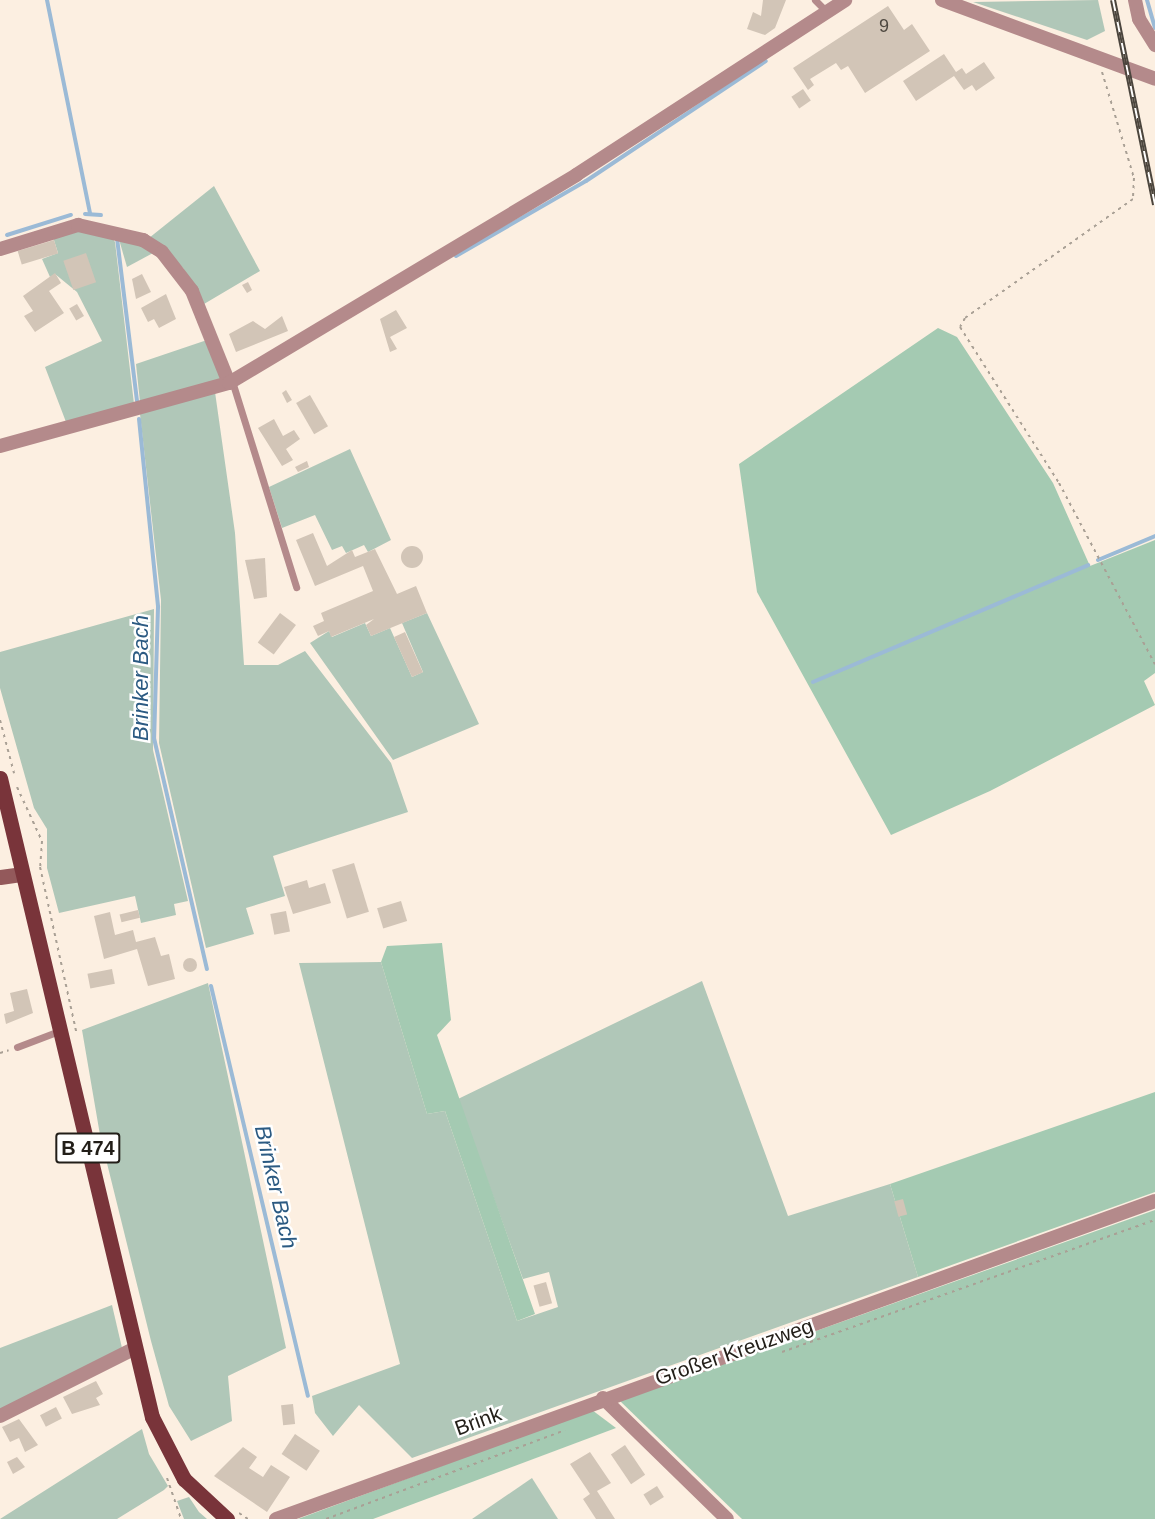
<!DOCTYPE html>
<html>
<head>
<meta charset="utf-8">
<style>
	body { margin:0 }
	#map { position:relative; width:1155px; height:1519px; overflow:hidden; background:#fcefe1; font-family:Arial,sans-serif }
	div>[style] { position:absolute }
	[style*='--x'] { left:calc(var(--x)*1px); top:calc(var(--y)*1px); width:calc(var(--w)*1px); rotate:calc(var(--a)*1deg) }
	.green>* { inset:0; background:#b0c7b8 }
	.forest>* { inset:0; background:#a4cab2 }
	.stream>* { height:4px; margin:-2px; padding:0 2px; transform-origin:2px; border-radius:2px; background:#9bbad6 }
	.building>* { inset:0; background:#d2c5b7; transform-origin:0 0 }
	.round { border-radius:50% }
	.path>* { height:2px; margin-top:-1px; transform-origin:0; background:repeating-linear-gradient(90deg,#a9a095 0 3px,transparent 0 7.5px) }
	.lane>* { height:7px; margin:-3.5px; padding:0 3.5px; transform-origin:3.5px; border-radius:3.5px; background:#b48a8b }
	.street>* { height:14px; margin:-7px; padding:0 7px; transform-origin:7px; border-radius:7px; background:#b48a8b }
	.secondary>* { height:15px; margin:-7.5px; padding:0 7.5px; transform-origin:7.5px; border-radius:7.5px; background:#93595b }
	.primary>* { height:15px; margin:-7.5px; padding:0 7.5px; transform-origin:7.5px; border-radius:7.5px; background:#79343a }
	.rail>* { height:6px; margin-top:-3px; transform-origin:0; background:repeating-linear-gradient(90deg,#fff 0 11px,#4b453d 0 22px); box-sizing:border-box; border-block:2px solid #4b453d }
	span { translate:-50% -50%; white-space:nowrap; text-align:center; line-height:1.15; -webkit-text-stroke:5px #fff; paint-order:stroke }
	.number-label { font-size:18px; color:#4e4840 }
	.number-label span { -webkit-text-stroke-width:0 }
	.shield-label span { padding:2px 4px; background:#fff; border:2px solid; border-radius:4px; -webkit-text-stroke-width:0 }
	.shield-label { font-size:20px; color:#221e18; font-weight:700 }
	.street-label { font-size:21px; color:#221e18 }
	.water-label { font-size:22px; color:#2b5a82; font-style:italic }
</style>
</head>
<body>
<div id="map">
	<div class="green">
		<div style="clip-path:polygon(1098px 0,1105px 31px,1087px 40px,973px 2px)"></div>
		<div style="clip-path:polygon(214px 186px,260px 271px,204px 304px,183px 268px,149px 238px)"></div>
		<div style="clip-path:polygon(64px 232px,108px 232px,115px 242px,134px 404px,66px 422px,45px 367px,102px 341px,77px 292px,55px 274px,50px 277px,42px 259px,58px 253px,53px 237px)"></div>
		<div style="clip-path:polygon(118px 236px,147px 249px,153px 253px,127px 267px)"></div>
		<div style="clip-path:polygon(207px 340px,222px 379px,140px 402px,136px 364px)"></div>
		<div style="clip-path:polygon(215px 392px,235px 533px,244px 665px,278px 665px,305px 651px,391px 763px,408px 812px,273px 856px,285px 896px,246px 908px,254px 934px,206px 948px,159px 743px,161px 600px,140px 414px)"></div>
		<div style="clip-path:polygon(350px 449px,391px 540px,368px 552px,364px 545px,346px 553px,342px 546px,332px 550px,315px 515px,282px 528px,269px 487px)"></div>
		<div style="clip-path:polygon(154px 609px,153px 750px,188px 901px,174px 904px,176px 915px,141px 923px,135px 896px,59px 913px,47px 868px,47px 829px,34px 808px,0 688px,0 652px)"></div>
		<div style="clip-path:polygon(427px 613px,479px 724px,393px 760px,310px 643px,329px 631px,332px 637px,365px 623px,371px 636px,390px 628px,412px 677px,423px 672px,402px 623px)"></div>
		<div style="clip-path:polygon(381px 962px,427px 1114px,445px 1111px,517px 1321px,558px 1307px,549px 1272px,523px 1279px,458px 1099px,702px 981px,788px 1216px,890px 1184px,918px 1277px,412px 1458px,359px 1405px,333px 1436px,315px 1413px,312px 1396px,400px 1364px,299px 963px)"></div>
		<div style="clip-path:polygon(208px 983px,286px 1348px,228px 1376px,232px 1421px,191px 1441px,169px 1406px,151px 1341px,100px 1135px,82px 1030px)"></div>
		<div style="clip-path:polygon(112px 1305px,122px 1348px,0 1410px,0 1348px)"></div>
		<div style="clip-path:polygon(142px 1429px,149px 1454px,168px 1486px,164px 1490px,117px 1519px,0 1519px)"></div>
		<div style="clip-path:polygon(532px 1478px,558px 1519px,472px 1519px)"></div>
		<div style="clip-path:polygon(189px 1497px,199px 1512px,207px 1519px,184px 1519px,177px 1501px)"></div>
	</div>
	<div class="forest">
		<div style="clip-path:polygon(938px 328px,957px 337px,1053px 483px,1090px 566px,1155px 540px,1155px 673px,1144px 681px,1155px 705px,990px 791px,891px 835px,757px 592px,739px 464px)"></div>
		<div style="clip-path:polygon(442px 943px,451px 1020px,437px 1035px,535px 1314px,517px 1321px,445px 1111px,427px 1114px,381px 962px,387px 946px)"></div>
		<div style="clip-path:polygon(1155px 1092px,1155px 1192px,918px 1277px,890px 1184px)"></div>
		<div style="clip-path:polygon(1155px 1210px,1155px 1519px,742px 1519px,620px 1401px)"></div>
		<div style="clip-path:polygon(592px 1410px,616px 1428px,373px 1519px,298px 1519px)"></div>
	</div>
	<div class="stream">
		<div style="--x:47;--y:0;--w:217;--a:78.6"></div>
		<div style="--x:1147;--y:0;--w:29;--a:74"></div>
		<div style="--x:85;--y:214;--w:16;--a:4"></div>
		<div style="--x:7;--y:235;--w:67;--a:-17.4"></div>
		<div style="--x:117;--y:238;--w:164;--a:83"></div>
		<div style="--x:456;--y:256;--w:150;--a:-30"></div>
		<div style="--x:586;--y:181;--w:216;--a:-33.7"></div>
		<div style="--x:139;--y:419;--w:189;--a:84.2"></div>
		<div style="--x:158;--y:607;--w:131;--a:91.7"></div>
		<div style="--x:154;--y:738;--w:237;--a:77.1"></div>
		<div style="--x:1098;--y:560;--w:62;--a:-22.8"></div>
		<div style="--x:813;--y:682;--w:299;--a:-23"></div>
		<div style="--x:211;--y:986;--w:421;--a:76.7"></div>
	</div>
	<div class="building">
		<div style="clip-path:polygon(763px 0,786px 0,775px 28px,765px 35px,747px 29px,753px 12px,761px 16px)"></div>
		<div style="clip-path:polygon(888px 6px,904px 30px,912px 24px,930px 51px,865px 93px,848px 66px,841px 70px,836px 63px,810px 79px,814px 85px,808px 90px,793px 68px)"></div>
		<div style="clip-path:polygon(944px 54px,956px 72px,962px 68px,966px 74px,984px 62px,995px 78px,976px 91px,972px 85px,964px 90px,954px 76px,916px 101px,903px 81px)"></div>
		<div style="left:803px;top:89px;width:14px;height:14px;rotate:56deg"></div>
		<div style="left:54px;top:240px;width:14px;height:38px;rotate:73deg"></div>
		<div style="left:86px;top:253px;width:31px;height:24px;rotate:71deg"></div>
		<div style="clip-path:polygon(55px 273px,61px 283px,49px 291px,64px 313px,35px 332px,24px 316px,33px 311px,23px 296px)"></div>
		<div style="clip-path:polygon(142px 274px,151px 292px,136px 299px,132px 279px)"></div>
		<div style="clip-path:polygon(248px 282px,252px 290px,247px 293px,242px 285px)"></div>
		<div style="clip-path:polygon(166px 294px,176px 319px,159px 328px,154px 319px,148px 322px,141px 308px)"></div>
		<div style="left:77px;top:304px;width:14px;height:9px;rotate:60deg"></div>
		<div style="clip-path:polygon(396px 310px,407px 328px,390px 337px,397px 349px,390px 352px,380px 319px)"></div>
		<div style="clip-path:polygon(282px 316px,288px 331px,236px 352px,229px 334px,253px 321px,265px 329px)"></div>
		<div style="clip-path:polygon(286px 390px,292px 400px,287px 403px,282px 393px)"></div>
		<div style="left:310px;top:395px;width:36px;height:16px;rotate:60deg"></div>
		<div style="clip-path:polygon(274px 419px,283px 436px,294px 430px,300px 439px,286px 449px,293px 460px,282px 466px,258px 428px)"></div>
		<div style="clip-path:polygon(307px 461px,309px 467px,298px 472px,295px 467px)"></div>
		<div style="clip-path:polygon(313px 533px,327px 566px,352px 550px,355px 557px,375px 549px,397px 594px,416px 586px,427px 613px,371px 636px,366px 625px,374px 619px,331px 637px,329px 631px,318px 636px,313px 626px,324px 621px,321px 613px,373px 591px,363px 566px,315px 586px,296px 540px)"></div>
		<div class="round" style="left:401px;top:546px;width:22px;height:22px"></div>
		<div style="clip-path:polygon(265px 558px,267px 597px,254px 599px,245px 560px)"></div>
		<div style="left:280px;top:613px;width:20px;height:37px;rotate:37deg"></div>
		<div style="left:405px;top:632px;width:44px;height:12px;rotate:66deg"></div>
		<div style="left:354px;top:863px;width:51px;height:23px;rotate:73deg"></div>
		<div style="clip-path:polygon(307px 880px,309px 888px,325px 883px,331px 903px,293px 914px,284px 887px)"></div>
		<div style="left:401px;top:901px;width:21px;height:25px;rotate:73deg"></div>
		<div style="left:138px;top:910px;width:8px;height:19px;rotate:76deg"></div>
		<div style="left:286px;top:911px;width:21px;height:16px;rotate:79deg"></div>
		<div style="clip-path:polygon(110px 912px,115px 935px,133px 930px,136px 942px,155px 937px,161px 956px,169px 954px,175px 979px,148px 986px,137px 949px,104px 959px,94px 916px)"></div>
		<div class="round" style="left:183px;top:958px;width:14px;height:14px"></div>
		<div style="left:112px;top:969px;width:15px;height:25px;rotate:79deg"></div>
		<div style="clip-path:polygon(27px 989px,33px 1013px,6px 1024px,4px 1014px,14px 1011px,10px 993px)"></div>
		<div style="left:903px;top:1199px;width:16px;height:9px;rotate:75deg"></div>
		<div style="left:546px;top:1282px;width:22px;height:13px;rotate:74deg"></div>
		<div style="clip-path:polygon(96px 1381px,103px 1394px,96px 1398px,100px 1405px,72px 1414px,63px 1397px)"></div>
		<div style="left:293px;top:1404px;width:20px;height:12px;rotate:84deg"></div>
		<div style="left:56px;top:1407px;width:13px;height:18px;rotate:63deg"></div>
		<div style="clip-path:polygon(19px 1419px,38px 1445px,25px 1452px,19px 1438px,10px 1442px,2px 1427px)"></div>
		<div style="left:295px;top:1434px;width:30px;height:24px;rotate:34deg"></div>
		<div style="left:625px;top:1445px;width:36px;height:17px;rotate:56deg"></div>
		<div style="clip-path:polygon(243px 1447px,257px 1457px,249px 1468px,263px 1477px,271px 1465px,290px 1477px,267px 1512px,214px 1476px)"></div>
		<div style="clip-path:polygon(590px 1452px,611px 1483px,597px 1491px,615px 1519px,596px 1519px,583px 1499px,590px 1494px,570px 1464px)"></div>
		<div style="clip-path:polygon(17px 1457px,25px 1467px,13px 1474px,7px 1462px)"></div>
		<div style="left:657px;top:1486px;width:13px;height:16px;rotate:58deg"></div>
	</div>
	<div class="path">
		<div style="--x:1102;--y:72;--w:111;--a:73.2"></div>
		<div style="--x:1134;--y:178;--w:21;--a:93"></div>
		<div style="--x:1133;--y:199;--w:206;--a:144.7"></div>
		<div style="--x:965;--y:318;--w:10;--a:119"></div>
		<div style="--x:960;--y:327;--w:185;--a:57.6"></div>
		<div style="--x:1059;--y:483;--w:205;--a:62.1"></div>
		<div style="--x:0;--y:720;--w:55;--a:75.2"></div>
		<div style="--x:17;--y:787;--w:60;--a:65.2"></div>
		<div style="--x:42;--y:841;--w:26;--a:94"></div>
		<div style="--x:40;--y:867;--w:172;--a:77.6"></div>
		<div style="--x:0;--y:1053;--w:9;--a:-18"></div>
		<div style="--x:782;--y:1352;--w:396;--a:-19.5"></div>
		<div style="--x:167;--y:1478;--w:43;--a:71.1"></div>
		<div style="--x:239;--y:1513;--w:11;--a:34"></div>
		<div style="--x:326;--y:1519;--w:255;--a:-20.4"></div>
	</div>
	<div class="lane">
		<div style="--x:815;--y:0;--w:17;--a:45"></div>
		<div style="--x:232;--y:381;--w:216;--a:72.7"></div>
		<div style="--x:17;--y:1047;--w:45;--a:-20.9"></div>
	</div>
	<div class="street">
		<div style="--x:942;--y:0;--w:227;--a:20.3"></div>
		<div style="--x:1135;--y:0;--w:19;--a:78"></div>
		<div style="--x:1139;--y:19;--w:31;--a:58"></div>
		<div style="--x:0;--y:249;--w:82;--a:-17.1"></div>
		<div style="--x:78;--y:225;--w:67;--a:13"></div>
		<div style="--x:143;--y:240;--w:22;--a:32"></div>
		<div style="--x:162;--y:252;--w:49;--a:52.4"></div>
		<div style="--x:192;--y:291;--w:99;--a:68.1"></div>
		<div style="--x:0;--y:446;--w:238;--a:-15.4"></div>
		<div style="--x:229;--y:383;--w:405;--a:-30.9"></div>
		<div style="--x:576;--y:175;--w:321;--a:-33"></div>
		<div style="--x:603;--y:1398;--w:173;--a:44.3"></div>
		<div style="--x:0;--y:1416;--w:151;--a:-26.7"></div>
		<div style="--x:276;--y:1519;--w:935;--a:-19.89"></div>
	</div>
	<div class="secondary">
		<div style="--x:0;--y:877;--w:21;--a:-8"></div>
	</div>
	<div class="primary">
		<div style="--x:0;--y:778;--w:657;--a:76.62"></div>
		<div style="--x:152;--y:1417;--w:70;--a:62.7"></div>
		<div style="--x:184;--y:1479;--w:59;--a:42.9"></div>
	</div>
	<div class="rail">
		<div style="--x:1113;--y:0;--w:209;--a:78.4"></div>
	</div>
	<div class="number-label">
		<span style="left:884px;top:26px">9</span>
	</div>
	<div class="shield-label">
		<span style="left:88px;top:1148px">B 474</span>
	</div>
	<div class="street-label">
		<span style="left:734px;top:1352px;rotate:-19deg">Großer Kreuzweg</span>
		<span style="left:478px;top:1421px;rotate:-20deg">Brink</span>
	</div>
	<div class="water-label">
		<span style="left:141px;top:678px;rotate:-90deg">Brinker Bach</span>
		<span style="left:276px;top:1187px;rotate:77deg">Brinker Bach</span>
	</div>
</div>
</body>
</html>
